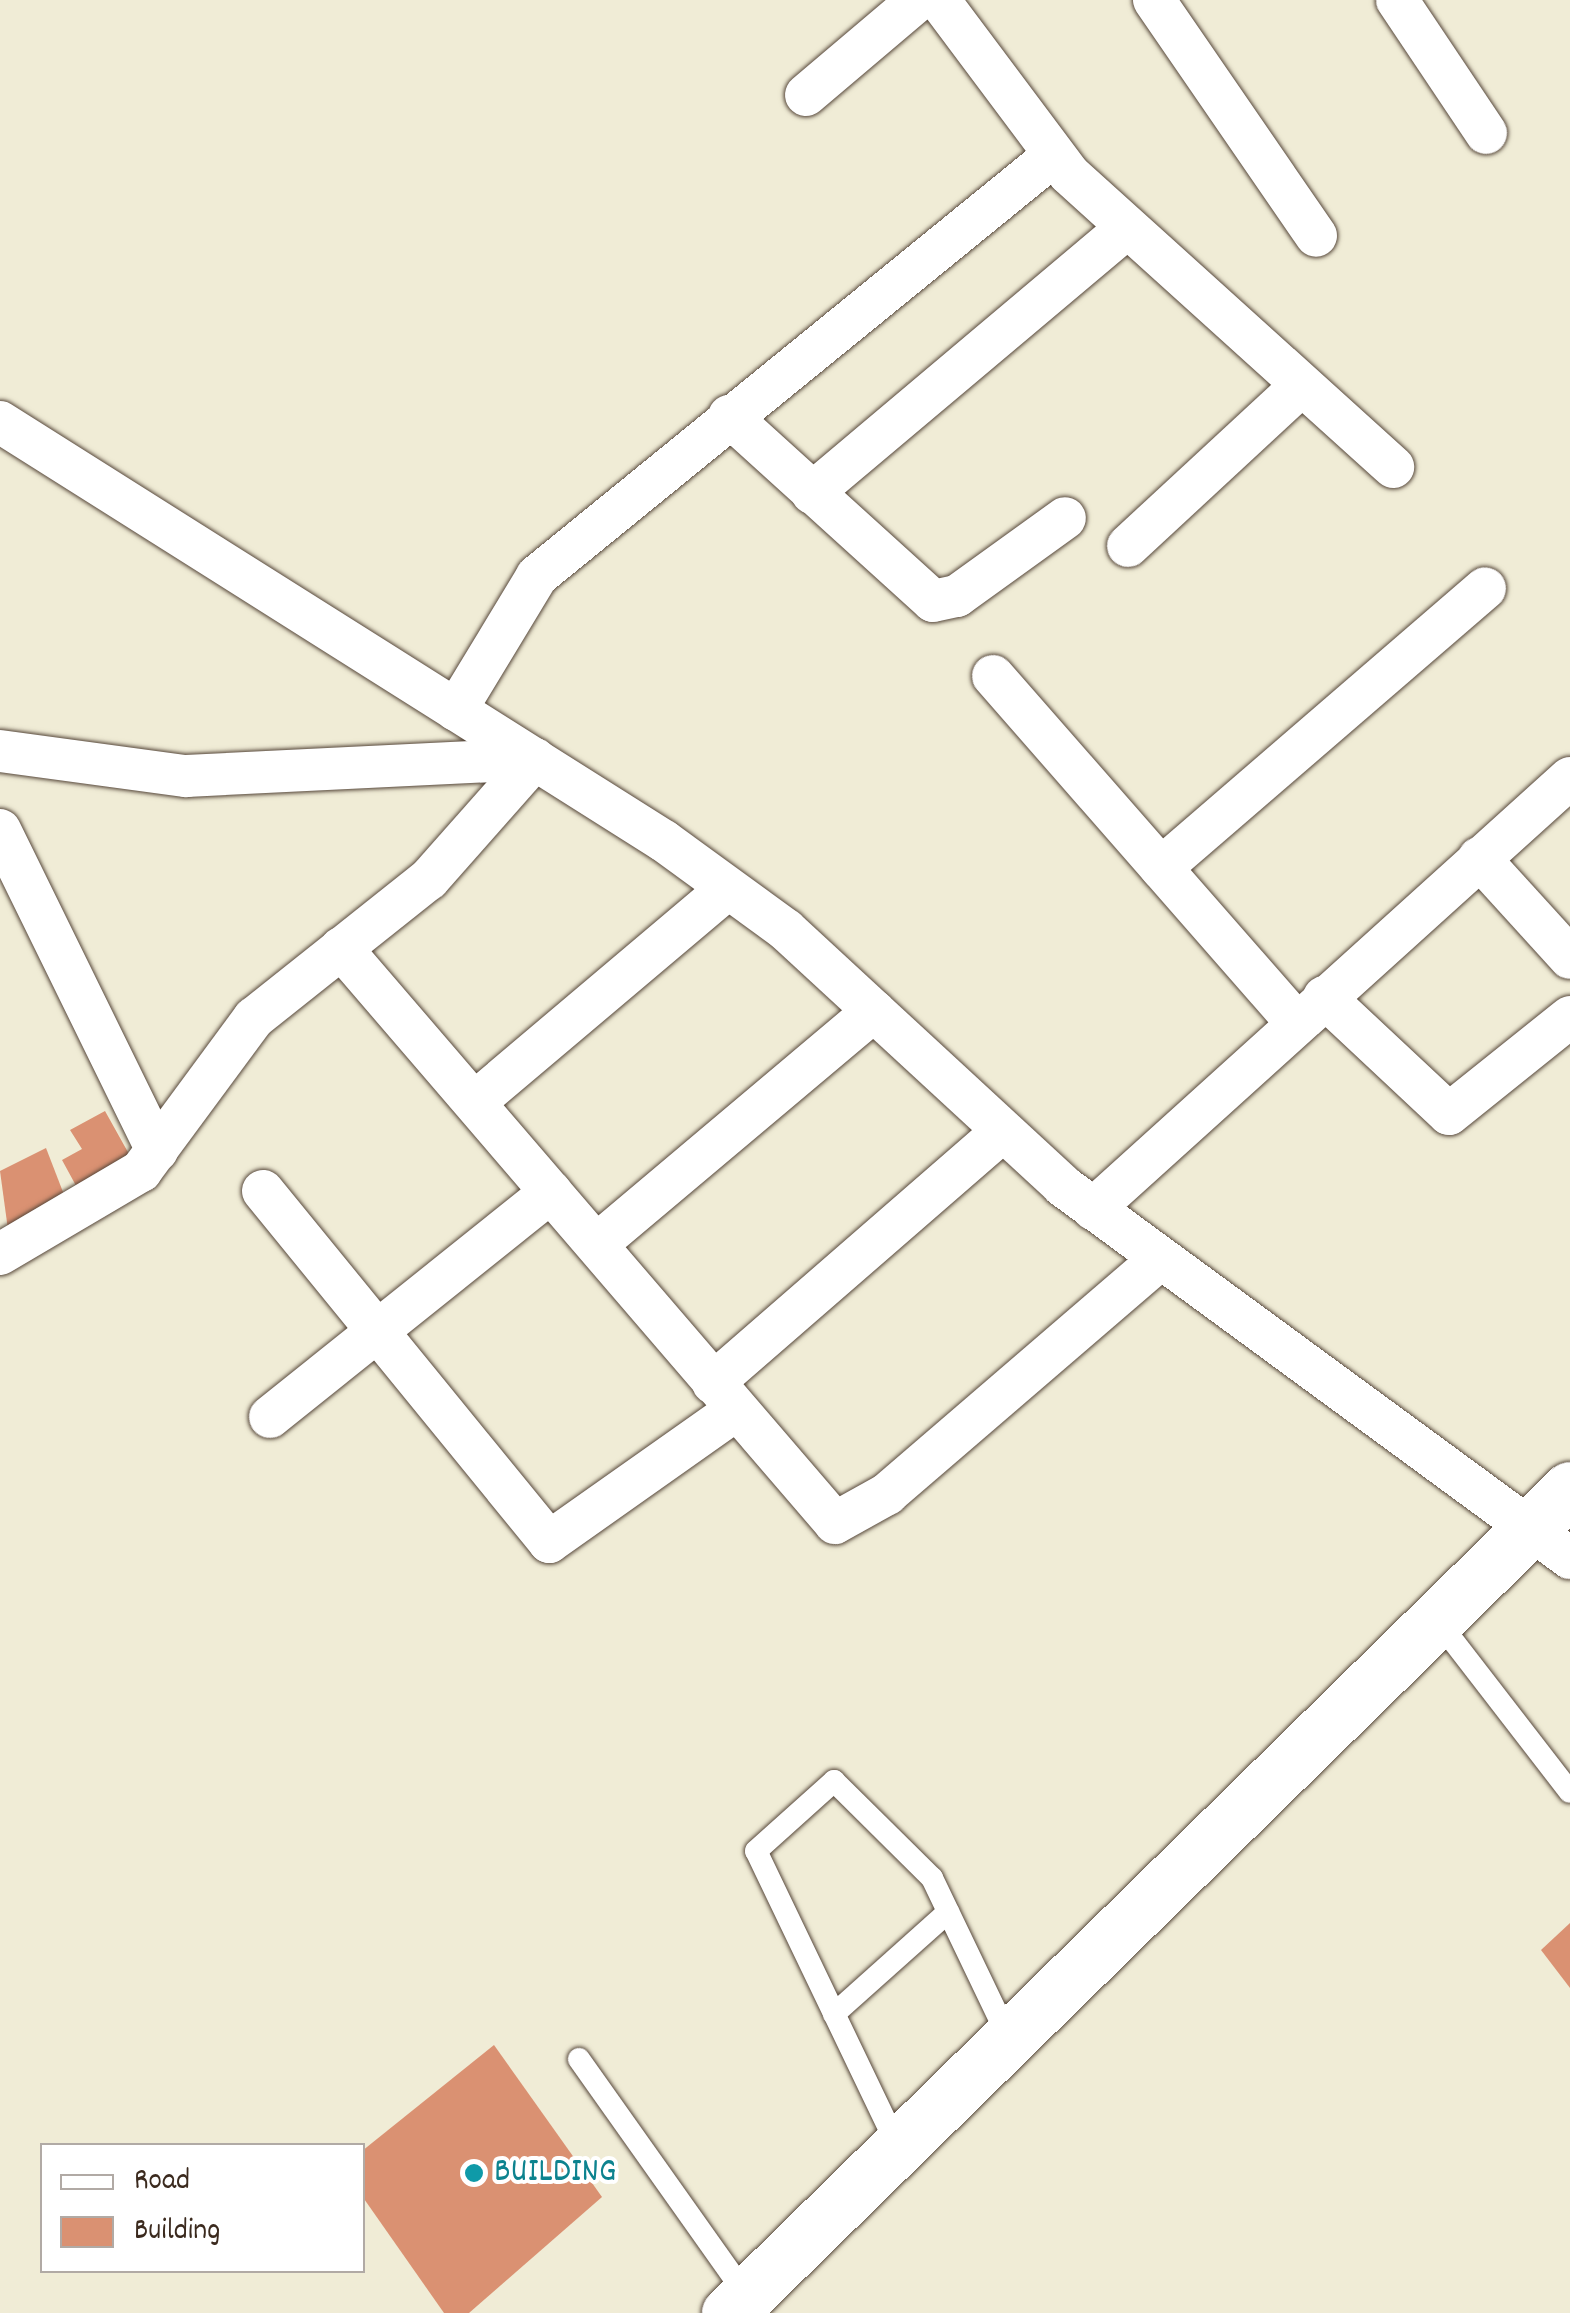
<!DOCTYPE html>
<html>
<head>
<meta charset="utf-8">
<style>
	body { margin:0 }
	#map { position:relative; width:1570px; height:2313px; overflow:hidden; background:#f0ecd6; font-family:Dekko,sans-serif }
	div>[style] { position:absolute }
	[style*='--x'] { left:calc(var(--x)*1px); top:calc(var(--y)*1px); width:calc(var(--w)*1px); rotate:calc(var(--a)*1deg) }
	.building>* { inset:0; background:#da9172 }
	.roads { filter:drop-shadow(0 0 2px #56473a) drop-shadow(0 0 2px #56473a) }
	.lane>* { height:22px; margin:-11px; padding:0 11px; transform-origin:11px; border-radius:11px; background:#fff }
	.street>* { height:42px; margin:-21px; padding:0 21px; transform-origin:21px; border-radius:21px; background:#fff }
	.primary>* { height:55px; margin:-27.5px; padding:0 27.5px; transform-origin:27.5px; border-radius:27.5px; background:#fff }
	.dots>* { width:28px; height:28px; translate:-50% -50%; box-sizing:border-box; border:5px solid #fff; border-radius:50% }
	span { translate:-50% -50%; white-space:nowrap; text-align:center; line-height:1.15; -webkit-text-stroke:8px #fff; paint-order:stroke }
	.culture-label { font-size:35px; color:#0d838f }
	.left { translate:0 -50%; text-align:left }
	.legend { position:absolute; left:40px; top:2143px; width:325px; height:130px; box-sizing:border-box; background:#fff; border:2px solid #b1aaa5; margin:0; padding:12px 18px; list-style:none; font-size:30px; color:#3b2a1e }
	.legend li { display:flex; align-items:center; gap:20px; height:50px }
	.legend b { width:50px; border:2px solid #b1aaa5 }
</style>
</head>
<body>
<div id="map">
	<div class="building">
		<div style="clip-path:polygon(105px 1111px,134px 1163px,80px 1193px,62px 1160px,82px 1149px,70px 1130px)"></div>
		<div style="clip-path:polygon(46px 1148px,68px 1205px,9px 1237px,0 1171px)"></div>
		<div style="clip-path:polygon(1570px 1923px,1570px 1988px,1541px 1950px)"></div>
		<div style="clip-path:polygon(494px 2045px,602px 2197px,469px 2313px,444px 2313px,362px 2196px,362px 2151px)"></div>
	</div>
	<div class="roads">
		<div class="lane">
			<div style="--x:1437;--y:1620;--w:217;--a:52.3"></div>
			<div style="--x:834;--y:2014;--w:153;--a:-41.8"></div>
			<div style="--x:579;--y:2059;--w:291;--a:54.7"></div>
			<div style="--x:898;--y:2147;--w:328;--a:-115.6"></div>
			<div style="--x:756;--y:1851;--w:105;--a:-41.9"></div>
			<div style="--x:834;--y:1781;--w:138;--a:44.7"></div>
			<div style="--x:932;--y:1878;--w:178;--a:64.4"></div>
		</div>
		<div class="street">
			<div style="--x:939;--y:0;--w:217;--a:53.2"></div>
			<div style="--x:1069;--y:174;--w:437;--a:42.1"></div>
			<div style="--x:1154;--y:0;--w:286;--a:55.5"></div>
			<div style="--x:1397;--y:0;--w:160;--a:56.2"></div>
			<div style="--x:806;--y:95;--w:147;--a:-40.3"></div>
			<div style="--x:729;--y:416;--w:275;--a:42.2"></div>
			<div style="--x:933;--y:601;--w:25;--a:-12"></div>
			<div style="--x:957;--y:596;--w:133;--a:-35.8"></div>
			<div style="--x:0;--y:422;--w:785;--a:32.25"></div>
			<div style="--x:664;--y:841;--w:151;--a:36.1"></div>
			<div style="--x:786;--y:930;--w:377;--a:42.7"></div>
			<div style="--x:1063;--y:1186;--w:629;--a:36.27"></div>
			<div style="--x:812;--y:493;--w:410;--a:-40.1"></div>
			<div style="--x:1128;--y:546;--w:236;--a:-42.8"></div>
			<div style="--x:993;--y:676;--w:460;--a:48.8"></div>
			<div style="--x:456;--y:710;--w:157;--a:-58.8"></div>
			<div style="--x:537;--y:576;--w:665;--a:-39.14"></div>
			<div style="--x:0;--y:751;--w:188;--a:7.7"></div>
			<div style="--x:186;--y:776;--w:349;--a:-2.8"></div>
			<div style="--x:0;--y:830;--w:357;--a:63.9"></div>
			<div style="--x:1479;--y:858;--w:135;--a:47.7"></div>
			<div style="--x:1161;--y:868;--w:428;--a:-40.8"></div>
			<div style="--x:341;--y:948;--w:758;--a:49.33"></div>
			<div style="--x:835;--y:1523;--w:60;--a:-29.1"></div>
			<div style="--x:887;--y:1494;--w:359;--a:-40.7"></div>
			<div style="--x:1324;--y:997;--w:171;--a:43.1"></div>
			<div style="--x:1449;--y:1114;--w:155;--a:-38.7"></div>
			<div style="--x:475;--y:1102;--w:331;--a:-40.2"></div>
			<div style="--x:263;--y:1191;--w:453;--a:50.8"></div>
			<div style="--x:549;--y:1542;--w:229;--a:-35.2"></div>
			<div style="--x:1093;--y:1209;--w:643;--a:-42.1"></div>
			<div style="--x:597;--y:1244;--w:362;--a:-40.1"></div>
			<div style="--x:0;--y:1254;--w:164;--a:-30.5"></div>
			<div style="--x:141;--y:1171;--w:190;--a:-53.6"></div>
			<div style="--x:254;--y:1018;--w:223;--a:-38.5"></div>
			<div style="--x:429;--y:879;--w:160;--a:-48.5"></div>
			<div style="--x:713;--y:1383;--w:384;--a:-41"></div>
			<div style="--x:270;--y:1417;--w:360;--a:-38.7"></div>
		</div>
		<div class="primary">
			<div style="--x:729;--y:2313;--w:1177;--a:-44.42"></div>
		</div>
	</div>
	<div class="dots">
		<div style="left:474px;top:2173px;background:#0f9aa8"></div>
	</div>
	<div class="culture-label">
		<span class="left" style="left:494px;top:2173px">BUILDING</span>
	</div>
	<ul class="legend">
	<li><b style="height:12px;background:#fff"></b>Road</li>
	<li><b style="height:28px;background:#da9172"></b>Building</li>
	</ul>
</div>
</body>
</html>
